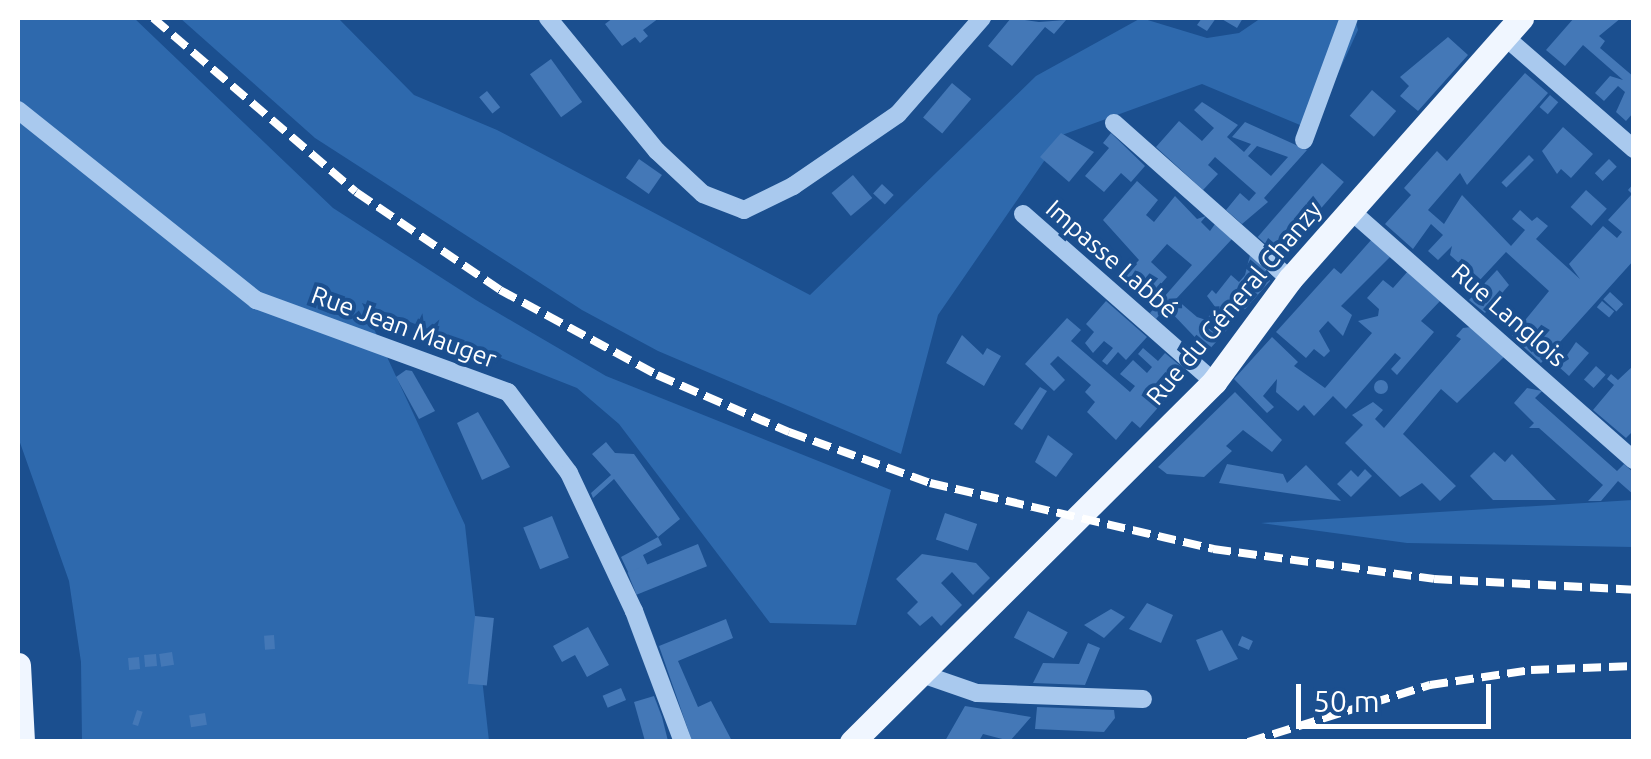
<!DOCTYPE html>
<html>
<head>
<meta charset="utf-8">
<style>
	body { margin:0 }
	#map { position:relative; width:1651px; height:759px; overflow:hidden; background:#1b4f8f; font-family:Ubuntu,sans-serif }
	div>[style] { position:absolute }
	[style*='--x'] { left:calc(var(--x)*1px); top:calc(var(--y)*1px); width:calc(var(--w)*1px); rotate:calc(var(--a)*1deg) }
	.green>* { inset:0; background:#2e69ad }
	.building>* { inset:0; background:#4478b7; transform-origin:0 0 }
	.round { border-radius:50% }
	.minor>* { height:18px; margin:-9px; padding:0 9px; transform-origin:9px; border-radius:9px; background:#a9c9ee }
	.major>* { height:25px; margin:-12.5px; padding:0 12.5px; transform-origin:12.5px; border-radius:12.5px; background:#f0f6ff }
	.rail>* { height:8px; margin-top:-4px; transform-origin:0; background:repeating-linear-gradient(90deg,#fff 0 18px,transparent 0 26px) }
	span { translate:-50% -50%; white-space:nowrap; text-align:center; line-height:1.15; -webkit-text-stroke:8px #1b4f8f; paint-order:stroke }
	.street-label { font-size:25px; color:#fff }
	.frame { position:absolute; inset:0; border:20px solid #fff; pointer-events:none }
	.scale { position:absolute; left:1296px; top:684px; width:195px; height:45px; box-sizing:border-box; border:5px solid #fff; border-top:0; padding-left:12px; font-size:30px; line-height:35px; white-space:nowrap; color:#fff; -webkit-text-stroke:8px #1b4f8f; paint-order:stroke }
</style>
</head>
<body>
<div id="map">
	<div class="green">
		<div style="clip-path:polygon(18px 18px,134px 18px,333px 208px,476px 300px,606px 376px,891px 490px,856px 625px,770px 623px,619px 424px,577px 388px,362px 303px,465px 525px,489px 741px,82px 741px,81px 662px,69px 581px,18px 437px)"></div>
		<div style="clip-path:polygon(180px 18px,338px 18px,414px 95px,497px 130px,810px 295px,1036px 76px,1141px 18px,1207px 38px,1239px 33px,1261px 18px,1355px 18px,1358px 30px,1312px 130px,1202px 84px,1062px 135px,938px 315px,901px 454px,658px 351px,582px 310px,315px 138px)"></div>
		<div style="clip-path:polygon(1633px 500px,1633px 547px,1407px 543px,1261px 523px)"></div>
	</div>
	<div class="building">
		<div style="clip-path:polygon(613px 18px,659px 18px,643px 30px,648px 36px,640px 43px,635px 37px,622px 46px,605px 24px)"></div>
		<div style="clip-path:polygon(1011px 18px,1039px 22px,1066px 20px,1054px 34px,1045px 27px,1012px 66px,988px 46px)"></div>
		<div style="clip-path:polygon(1202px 18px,1216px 18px,1207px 31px,1197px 25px)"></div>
		<div style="clip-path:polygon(1220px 18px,1243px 18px,1237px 28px)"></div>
		<div style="clip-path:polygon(1574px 18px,1621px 18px,1599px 36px,1605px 41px,1600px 48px,1634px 77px,1634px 112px,1626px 121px,1616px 112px,1625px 92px,1618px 86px,1604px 101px,1595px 93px,1610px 76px,1623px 80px,1583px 45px,1565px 66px,1546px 50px)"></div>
		<div style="clip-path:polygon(1448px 37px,1468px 55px,1418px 111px,1400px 96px,1409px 86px,1400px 77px)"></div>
		<div style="left:551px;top:59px;width:53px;height:26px;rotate:54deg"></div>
		<div style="clip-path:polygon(1525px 73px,1548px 93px,1467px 185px,1460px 173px,1428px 210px,1444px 224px,1462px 195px,1511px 246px,1525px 230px,1512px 219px,1520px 210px,1532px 221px,1537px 217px,1548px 226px,1536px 239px,1580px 279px,1569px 264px,1603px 226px,1617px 238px,1622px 232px,1608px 220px,1632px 194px,1628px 190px,1634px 183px,1634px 260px,1541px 363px,1512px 336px,1549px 291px,1506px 252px,1479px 281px,1450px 255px,1452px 246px,1438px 260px,1428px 251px,1443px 235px,1431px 224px,1413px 249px,1385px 224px,1411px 195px,1404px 188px,1437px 151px,1447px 161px)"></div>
		<div style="left:952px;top:83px;width:25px;height:45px;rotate:40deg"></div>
		<div style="left:1372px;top:90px;width:32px;height:34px;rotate:41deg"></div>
		<div style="left:487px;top:91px;width:21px;height:10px;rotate:51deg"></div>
		<div style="left:1550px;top:95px;width:11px;height:16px;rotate:41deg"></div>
		<div style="clip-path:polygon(evenodd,1202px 102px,1238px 125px,1227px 137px,1244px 152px,1251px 144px,1232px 137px,1245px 122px,1307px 150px,1264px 198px,1268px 202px,1242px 224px,1226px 210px,1240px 193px,1249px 201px,1256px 193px,1215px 157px,1208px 165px,1218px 174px,1203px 190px,1156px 147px,1179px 121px,1202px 141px,1214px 128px,1194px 110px,1202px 102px,1257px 146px,1288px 157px,1271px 176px,1248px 156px,1257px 146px)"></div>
		<div style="clip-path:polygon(1563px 127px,1593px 154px,1571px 178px,1561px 169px,1557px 174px,1542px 151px)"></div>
		<div style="clip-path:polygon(1061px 133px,1094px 152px,1069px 182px,1040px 157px)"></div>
		<div style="clip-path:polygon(1111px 133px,1145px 166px,1131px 182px,1121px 173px,1104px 192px,1085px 176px,1109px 148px,1103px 143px)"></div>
		<div style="left:1529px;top:155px;width:7px;height:39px;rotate:45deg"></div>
		<div style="left:639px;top:159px;width:28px;height:23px;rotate:35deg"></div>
		<div style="left:1609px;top:159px;width:11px;height:20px;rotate:45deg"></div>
		<div style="left:1322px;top:163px;width:29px;height:98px;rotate:41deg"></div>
		<div style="left:853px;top:175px;width:30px;height:28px;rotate:50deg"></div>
		<div style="clip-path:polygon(1137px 181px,1158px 200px,1146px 215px,1154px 222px,1175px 196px,1197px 219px,1206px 216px,1201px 222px,1210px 231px,1215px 224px,1232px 239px,1176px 299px,1197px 317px,1206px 320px,1216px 308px,1207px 296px,1212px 290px,1216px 294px,1231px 275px,1239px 282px,1245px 275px,1250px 255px,1270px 272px,1270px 281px,1208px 351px,1166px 307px,1156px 319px,1150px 313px,1192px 265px,1167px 244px,1151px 262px,1167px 277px,1147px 300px,1123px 278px,1139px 260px,1103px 220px)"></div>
		<div style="left:882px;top:184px;width:16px;height:13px;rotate:43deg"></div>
		<div style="left:1586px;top:190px;width:28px;height:23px;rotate:42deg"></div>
		<div style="clip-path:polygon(1372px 239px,1391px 256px,1341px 306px,1352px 315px,1343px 336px,1328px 321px,1319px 331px,1330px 351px,1324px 357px,1314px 349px,1306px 358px,1276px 332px,1334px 268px,1341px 274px)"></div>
		<div style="clip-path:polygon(1497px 270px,1509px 285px,1485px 313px,1469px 300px)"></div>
		<div style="clip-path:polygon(1408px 271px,1441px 300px,1421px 321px,1434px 332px,1397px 375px,1391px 369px,1401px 358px,1395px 353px,1346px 409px,1333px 396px,1314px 416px,1304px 405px,1298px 411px,1276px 392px,1277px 379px,1263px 396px,1274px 407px,1267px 413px,1234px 379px,1272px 337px,1298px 362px,1294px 366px,1325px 388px,1372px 333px,1358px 321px,1378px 316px,1379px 309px,1367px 298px,1383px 280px,1393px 288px)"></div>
		<div style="left:1610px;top:292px;width:18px;height:10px;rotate:43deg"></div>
		<div style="clip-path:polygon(1106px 301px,1147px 337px,1126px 360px,1118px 352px,1107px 365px,1102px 361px,1113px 348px,1104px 341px,1093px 353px,1085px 343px,1094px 332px,1086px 324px)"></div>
		<div style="left:1602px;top:301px;width:16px;height:8px;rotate:40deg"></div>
		<div style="clip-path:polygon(1067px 318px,1081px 330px,1071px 341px,1130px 392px,1135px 386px,1120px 374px,1133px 360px,1147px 373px,1152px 367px,1138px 354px,1143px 348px,1158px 361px,1165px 353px,1184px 369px,1185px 377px,1140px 428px,1132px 421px,1116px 440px,1087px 412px,1095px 402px,1085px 392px,1091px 385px,1058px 356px,1050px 364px,1065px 380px,1054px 391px,1025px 364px)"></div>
		<div style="clip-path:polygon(1471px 327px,1504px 357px,1457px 403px,1441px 389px,1403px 434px,1456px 486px,1440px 501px,1422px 483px,1400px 497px,1345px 443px,1363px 425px,1352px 415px,1373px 402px,1383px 410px,1375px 419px,1384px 428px,1461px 339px,1456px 336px,1463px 328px)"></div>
		<div style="clip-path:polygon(962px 335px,983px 355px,987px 348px,1001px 356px,984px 386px,946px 363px)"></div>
		<div style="clip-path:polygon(1576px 342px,1589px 353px,1569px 376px,1559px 367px)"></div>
		<div style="clip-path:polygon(1634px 365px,1634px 430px,1626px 438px,1593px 410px,1614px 385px,1607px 379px,1611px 374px,1618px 380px)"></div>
		<div style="left:1596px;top:366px;width:13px;height:18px;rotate:42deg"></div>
		<div style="clip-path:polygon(406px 370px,412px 371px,435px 411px,419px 419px,396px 377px)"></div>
		<div class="round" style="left:1374px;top:380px;width:14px;height:14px"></div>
		<div style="clip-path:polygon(1040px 387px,1047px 391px,1022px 430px,1014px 424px)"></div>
		<div style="clip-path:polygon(1527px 388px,1542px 391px,1535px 398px,1617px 471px,1624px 464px,1634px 473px,1634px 495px,1618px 481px,1601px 501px,1588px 501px,1603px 485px,1539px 428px,1529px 428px,1534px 423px,1514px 403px)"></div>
		<div style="clip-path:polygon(1235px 392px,1282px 440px,1272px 452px,1243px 430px,1226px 446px,1232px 451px,1204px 477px,1167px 474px,1158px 467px)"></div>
		<div style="clip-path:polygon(478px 412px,510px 467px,482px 480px,457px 423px)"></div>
		<div style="clip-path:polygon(1048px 435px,1073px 454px,1056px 477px,1035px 462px)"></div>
		<div style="clip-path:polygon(606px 442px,615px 453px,634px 454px,680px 519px,658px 537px,614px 479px,593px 498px,591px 493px,611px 475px,592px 454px)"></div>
		<div style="clip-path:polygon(1494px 452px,1505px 462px,1512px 454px,1556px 500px,1493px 500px,1470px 476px)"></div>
		<div style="clip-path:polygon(1227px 464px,1283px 474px,1287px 483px,1306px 465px,1341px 501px,1219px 483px)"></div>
		<div style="clip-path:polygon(1365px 469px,1372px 476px,1351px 497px,1337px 484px,1351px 470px,1358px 477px)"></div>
		<div style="left:945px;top:513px;width:34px;height:28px;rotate:19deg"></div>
		<div style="left:552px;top:516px;width:45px;height:31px;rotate:68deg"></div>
		<div style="clip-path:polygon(658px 537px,662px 545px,643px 555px,648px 566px,629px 574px,621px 557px)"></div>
		<div style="left:698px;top:544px;width:24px;height:76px;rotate:68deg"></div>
		<div style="clip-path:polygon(922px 554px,976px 563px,990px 578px,973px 595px,952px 572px,941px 583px,962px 605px,941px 626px,932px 616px,920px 626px,907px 613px,918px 602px,896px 579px)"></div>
		<div style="clip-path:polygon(1147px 603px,1173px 615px,1161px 643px,1129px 629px)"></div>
		<div style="clip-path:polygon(1111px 609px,1125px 617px,1104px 638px,1084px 625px)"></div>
		<div style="left:1028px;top:611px;width:45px;height:30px;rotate:28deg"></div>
		<div style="left:475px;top:616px;width:19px;height:68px;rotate:6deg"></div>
		<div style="clip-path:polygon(726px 619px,733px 638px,678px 661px,698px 707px,711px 701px,732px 741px,692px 741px,659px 646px)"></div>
		<div style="clip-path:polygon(588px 627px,609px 665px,587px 677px,575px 655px,562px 662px,553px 646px)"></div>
		<div style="clip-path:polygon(1222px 630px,1238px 659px,1209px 671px,1196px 640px)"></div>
		<div style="left:274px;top:635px;width:14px;height:10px;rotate:86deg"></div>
		<div style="left:1242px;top:636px;width:12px;height:10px;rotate:24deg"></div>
		<div style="clip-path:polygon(1088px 643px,1100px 648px,1085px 685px,1033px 683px,1043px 663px,1079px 664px)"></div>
		<div style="left:172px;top:652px;width:13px;height:13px;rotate:81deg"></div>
		<div style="left:156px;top:654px;width:12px;height:12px;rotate:85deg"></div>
		<div style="left:139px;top:657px;width:12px;height:11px;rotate:85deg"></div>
		<div style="left:621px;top:688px;width:13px;height:20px;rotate:67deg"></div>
		<div style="clip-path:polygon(654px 696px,662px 717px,668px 741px,645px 741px,634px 702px)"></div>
		<div style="clip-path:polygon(965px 706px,1031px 717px,1010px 741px,983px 734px,979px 741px,945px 741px)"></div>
		<div style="clip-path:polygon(1037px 707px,1114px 710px,1115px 718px,1104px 732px,1035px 729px)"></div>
		<div style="left:137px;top:710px;width:6px;height:15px;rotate:18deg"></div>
		<div style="left:205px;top:713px;width:12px;height:16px;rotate:81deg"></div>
	</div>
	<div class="minor">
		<div style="--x:548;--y:18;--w:172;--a:50.7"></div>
		<div style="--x:657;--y:151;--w:63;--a:43.1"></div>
		<div style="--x:703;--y:194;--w:44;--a:21.3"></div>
		<div style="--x:744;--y:210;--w:55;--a:-26.1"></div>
		<div style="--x:793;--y:186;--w:127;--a:-34.4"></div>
		<div style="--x:898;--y:114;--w:128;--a:-48.8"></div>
		<div style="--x:1504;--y:36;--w:172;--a:41"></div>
		<div style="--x:18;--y:110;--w:305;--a:38.6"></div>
		<div style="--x:256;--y:300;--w:268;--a:20.1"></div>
		<div style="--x:508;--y:392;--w:101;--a:53"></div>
		<div style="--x:569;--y:473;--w:153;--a:64.8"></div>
		<div style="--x:634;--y:611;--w:140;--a:69.5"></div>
		<div style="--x:1114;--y:123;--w:235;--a:41.6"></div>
		<div style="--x:1304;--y:140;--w:130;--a:-69.8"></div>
		<div style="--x:1350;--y:210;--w:378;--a:41.4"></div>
		<div style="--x:1023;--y:214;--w:254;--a:41.3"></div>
		<div style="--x:922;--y:674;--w:58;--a:19.1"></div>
		<div style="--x:977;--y:693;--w:166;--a:2.1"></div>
	</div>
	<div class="major">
		<div style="--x:18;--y:665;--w:77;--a:87"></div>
		<div style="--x:852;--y:742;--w:511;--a:-44.84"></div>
		<div style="--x:1214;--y:382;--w:128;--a:-53.6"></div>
		<div style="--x:1290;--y:279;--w:349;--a:-48.5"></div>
	</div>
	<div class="rail">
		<div style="--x:153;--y:18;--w:267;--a:40.6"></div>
		<div style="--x:356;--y:192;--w:174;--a:34.2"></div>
		<div style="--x:500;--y:290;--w:179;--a:28.4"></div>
		<div style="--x:657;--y:375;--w:144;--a:23.4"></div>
		<div style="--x:789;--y:432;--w:150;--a:19.9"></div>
		<div style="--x:930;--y:483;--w:291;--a:13.1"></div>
		<div style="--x:1213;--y:549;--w:223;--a:7.7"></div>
		<div style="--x:1434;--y:579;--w:200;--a:3.1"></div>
		<div style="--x:1248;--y:742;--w:191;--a:-17.4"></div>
		<div style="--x:1430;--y:685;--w:102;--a:-8.4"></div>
		<div style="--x:1531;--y:670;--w:103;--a:-2.2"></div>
	</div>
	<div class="street-label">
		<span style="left:1112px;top:259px;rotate:41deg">Impasse Labbé</span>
		<span style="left:1234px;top:303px;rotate:-50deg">Rue du Géneral Chanzy</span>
		<span style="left:1509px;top:315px;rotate:41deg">Rue Langlois</span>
		<span style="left:404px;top:327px;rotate:20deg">Rue Jean Mauger</span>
	</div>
	<div class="frame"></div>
	<div class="scale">50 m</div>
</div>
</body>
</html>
